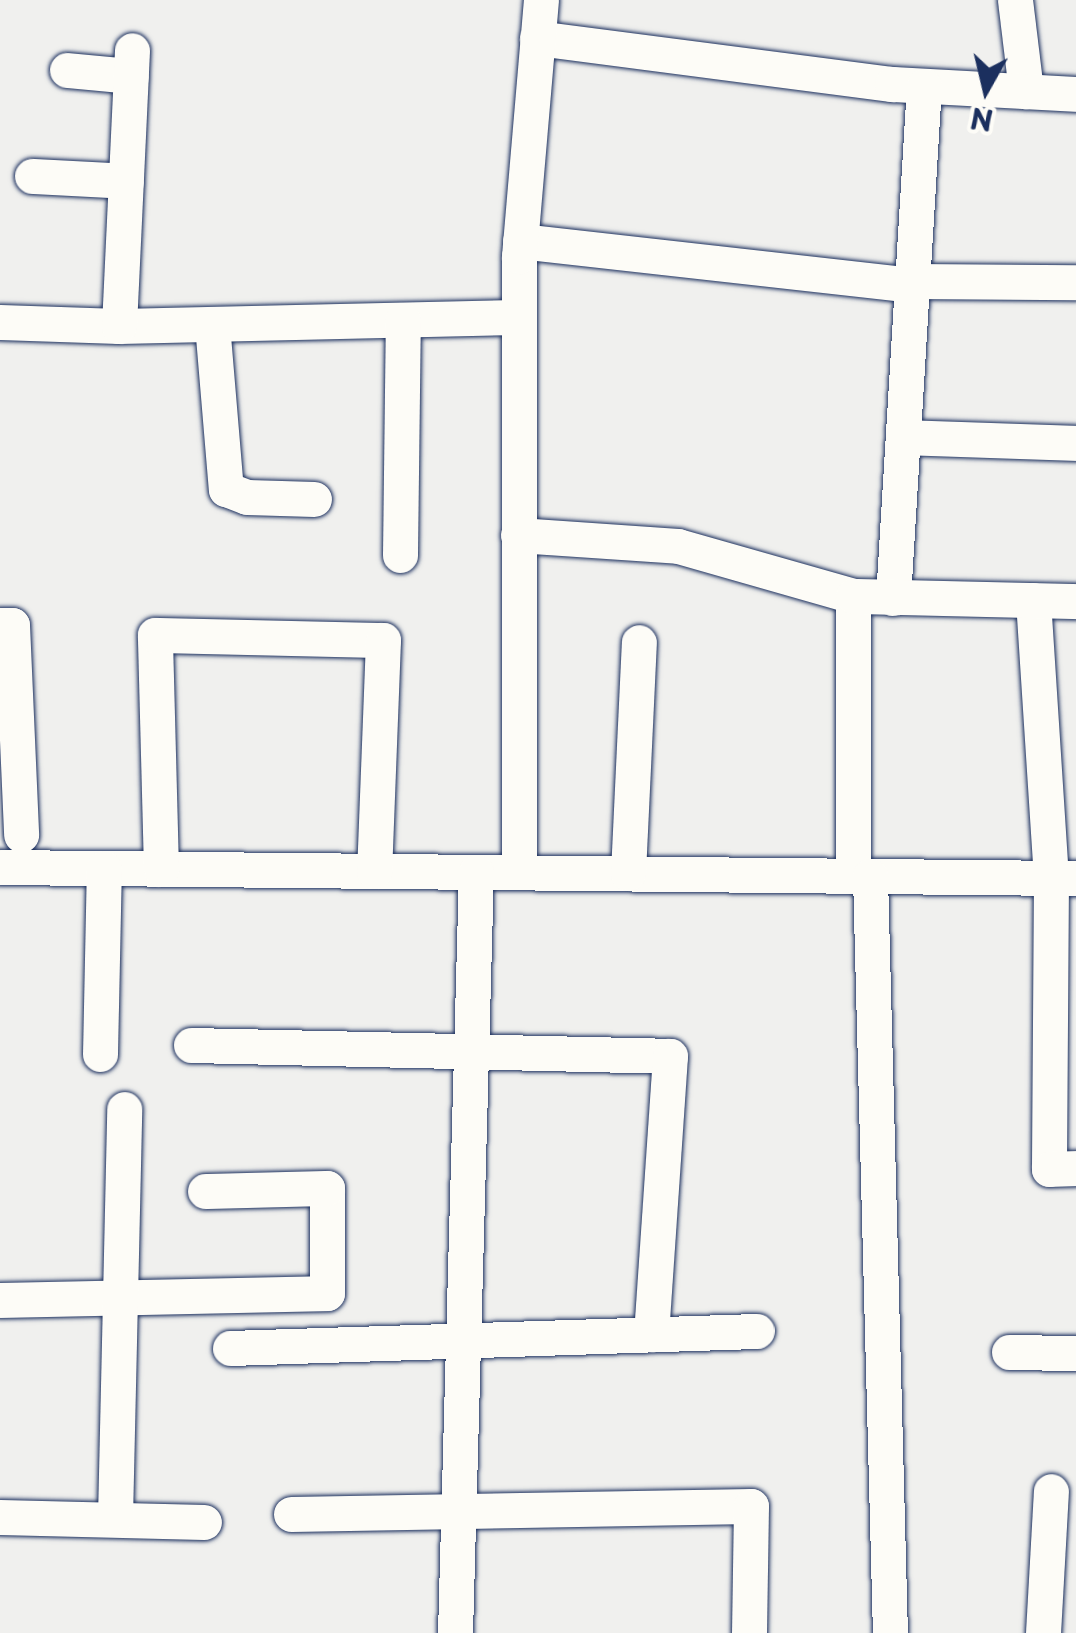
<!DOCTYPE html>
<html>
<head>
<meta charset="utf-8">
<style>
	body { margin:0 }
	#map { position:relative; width:1076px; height:1633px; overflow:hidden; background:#f0f0ee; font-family:"Playpen Sans",sans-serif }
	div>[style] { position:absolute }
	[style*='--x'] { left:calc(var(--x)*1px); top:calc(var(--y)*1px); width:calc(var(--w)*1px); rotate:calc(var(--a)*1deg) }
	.roads { filter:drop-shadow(0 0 2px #1b2f5e) drop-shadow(0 0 2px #1b2f5e) }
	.minor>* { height:35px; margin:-17.5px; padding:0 17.5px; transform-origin:17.5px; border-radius:17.5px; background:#fdfcf7 }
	span { translate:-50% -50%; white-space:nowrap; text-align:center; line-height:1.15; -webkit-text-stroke:9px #fdfcf7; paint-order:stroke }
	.north { position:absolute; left:936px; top:40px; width:100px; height:100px; -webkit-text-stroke:8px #fdfcf7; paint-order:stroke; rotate:188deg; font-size:28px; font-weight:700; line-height:40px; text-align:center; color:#1b2f5e }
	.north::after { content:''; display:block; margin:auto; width:35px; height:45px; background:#1b2f5e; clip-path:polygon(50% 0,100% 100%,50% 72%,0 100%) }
</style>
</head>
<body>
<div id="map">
	<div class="roads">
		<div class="minor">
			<div style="--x:1015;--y:0;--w:92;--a:83.1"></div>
			<div style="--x:537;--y:38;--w:358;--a:7.4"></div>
			<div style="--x:892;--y:84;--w:184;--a:3.1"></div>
			<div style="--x:67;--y:70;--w:64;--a:5.4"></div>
			<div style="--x:32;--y:176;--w:94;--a:3"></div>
			<div style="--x:520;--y:241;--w:394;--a:6.4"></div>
			<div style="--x:913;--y:281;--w:163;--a:0.4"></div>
			<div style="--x:0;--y:322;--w:119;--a:1.9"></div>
			<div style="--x:119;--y:326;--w:399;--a:-1.3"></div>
			<div style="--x:212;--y:324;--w:166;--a:85.2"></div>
			<div style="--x:226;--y:489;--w:22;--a:21"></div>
			<div style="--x:247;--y:497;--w:67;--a:1.7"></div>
			<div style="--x:119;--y:326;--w:276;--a:-87.3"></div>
			<div style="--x:904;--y:437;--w:172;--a:2"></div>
			<div style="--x:518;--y:535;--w:160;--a:3.9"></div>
			<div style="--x:678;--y:546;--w:182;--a:15.9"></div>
			<div style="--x:400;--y:555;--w:235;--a:-89.3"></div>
			<div style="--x:893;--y:598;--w:513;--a:-86.54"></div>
			<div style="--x:1033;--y:600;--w:279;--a:86.3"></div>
			<div style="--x:1051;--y:878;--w:291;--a:90.4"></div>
			<div style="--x:1049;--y:1169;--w:27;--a:-2"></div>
			<div style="--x:0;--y:625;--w:12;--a:0"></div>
			<div style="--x:12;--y:625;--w:210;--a:87.5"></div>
			<div style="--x:0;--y:867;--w:1076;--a:0.59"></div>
			<div style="--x:161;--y:869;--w:234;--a:-91.5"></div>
			<div style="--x:155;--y:635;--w:228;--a:1.3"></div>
			<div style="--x:383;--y:640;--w:231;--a:92.2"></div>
			<div style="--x:519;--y:872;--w:616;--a:-90"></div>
			<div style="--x:519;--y:256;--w:257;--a:-85.1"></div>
			<div style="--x:628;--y:873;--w:231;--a:-87.3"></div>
			<div style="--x:853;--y:876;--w:280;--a:-90"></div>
			<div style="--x:853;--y:596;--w:223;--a:1.3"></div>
			<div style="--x:870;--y:876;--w:757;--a:88.49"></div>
			<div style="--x:191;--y:1045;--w:479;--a:1.3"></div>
			<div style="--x:670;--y:1056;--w:279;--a:93.9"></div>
			<div style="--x:100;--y:1054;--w:186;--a:-88.8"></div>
			<div style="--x:0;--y:1300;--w:327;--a:-1.2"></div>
			<div style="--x:327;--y:1293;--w:105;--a:-90"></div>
			<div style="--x:327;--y:1188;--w:122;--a:178.6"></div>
			<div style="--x:230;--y:1348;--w:527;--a:-1.85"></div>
			<div style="--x:1009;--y:1352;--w:67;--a:0.9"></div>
			<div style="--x:291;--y:1514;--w:460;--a:-1"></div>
			<div style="--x:751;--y:1506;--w:127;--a:90.9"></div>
			<div style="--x:0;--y:1517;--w:204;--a:1.4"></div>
			<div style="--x:115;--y:1518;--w:409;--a:-88.7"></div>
			<div style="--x:455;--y:1633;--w:761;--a:-88.42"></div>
			<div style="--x:1043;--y:1633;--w:142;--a:-86.8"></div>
		</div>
	</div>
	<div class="north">N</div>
</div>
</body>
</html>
